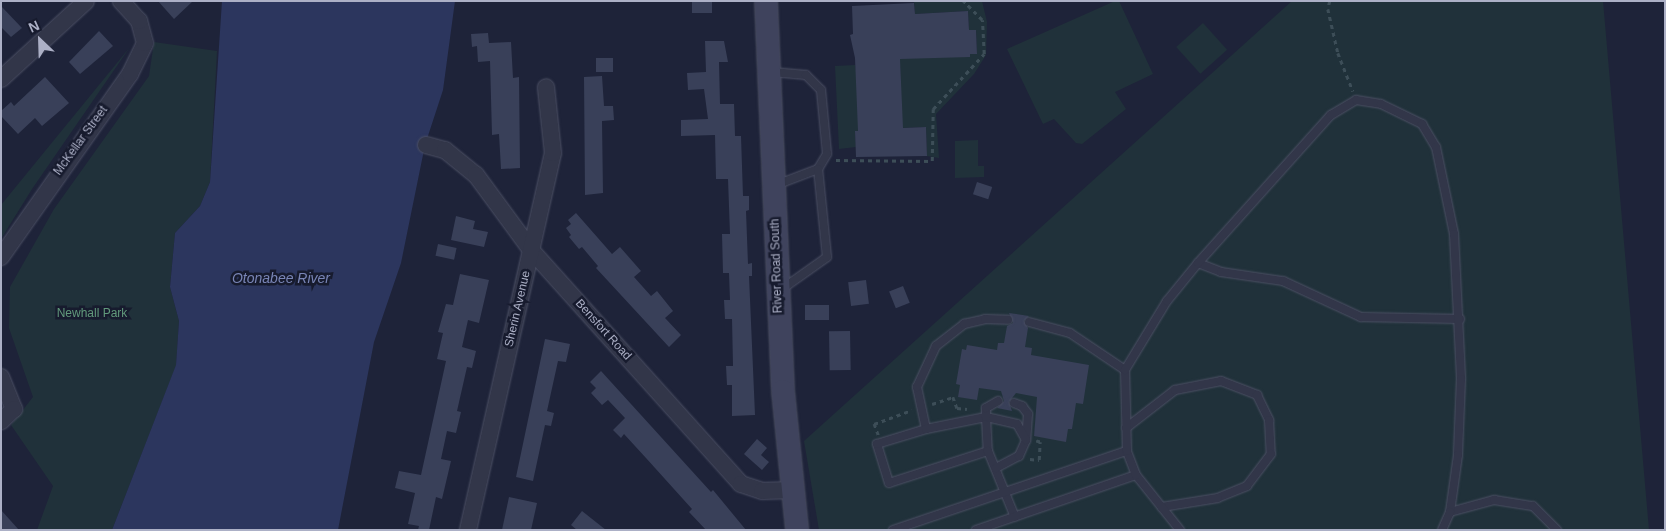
<!DOCTYPE html>
<html>
<head>
<meta charset="utf-8">
<style>
	body { margin:0 }
	#map { position:relative; width:1666px; height:531px; overflow:hidden; background:#1e2339; font-family:Helvetica,sans-serif }
	div>[style] { position:absolute }
	[style*='--x'] { left:calc(var(--x)*1px); top:calc(var(--y)*1px); width:calc(var(--w)*1px); rotate:calc(var(--a)*1deg) }
	.green>* { inset:0; background:#20313a; transform-origin:0 0 }
	.water>* { inset:0; background:#2c365e }
	.building>* { inset:0; background:#394059; transform-origin:0 0 }
	.path>* { height:2.5px; margin-top:-1.25px; transform-origin:0; background:repeating-linear-gradient(90deg,#3d4e58 0 4px,transparent 0 8px) }
	.roads { filter:drop-shadow(0 0 1px #4c5064) drop-shadow(0 0 1px #4c5064) }
	.lane>* { height:8px; margin:-4px; padding:0 4px; transform-origin:4px; border-radius:4px; background:#323649 }
	.street>* { height:16px; margin:-8px; padding:0 8px; transform-origin:8px; border-radius:8px; background:#323649 }
	.secondary>* { height:22px; margin:-11px; padding:0 11px; transform-origin:11px; border-radius:11px; background:#3f435d }
	span { translate:-50% -50%; white-space:nowrap; text-align:center; line-height:1.15; -webkit-text-stroke:5px #171b2e; paint-order:stroke }
	.street-label { font-size:12px; color:#acb0c6 }
	.park-label { font-size:12px; color:#61997b }
	.water-label { font-size:14px; color:#7985b6; font-style:italic }
	.frame { position:absolute; inset:0; border:2px solid #acb0c6; pointer-events:none }
	.north { position:absolute; left:15px; top:15px; width:50px; height:50px; -webkit-text-stroke:4px #171b2e; paint-order:stroke; rotate:336deg; font-size:14px; font-weight:700; line-height:20px; text-align:center; color:#acb0c6 }
	.north::after { content:''; display:block; margin:auto; width:18px; height:22px; background:#acb0c6; clip-path:polygon(50% 0,100% 100%,50% 72%,0 100%) }
</style>
</head>
<body>
<div id="map">
	<div class="green">
		<div style="clip-path:polygon(914px 1px,982px 1px,987px 22px,986px 55px,974px 74px,936px 114px,939px 158px,927px 156px,926px 127px,901px 128px,900px 63px,896px 57px,970px 57px,970px 54px,977px 54px,976px 30px,969px 30px,968px 11px,915px 14px)"></div>
		<div style="clip-path:polygon(1115px 1px,1119px 1px,1153px 74px,1115px 92px,1126px 109px,1082px 144px,1076px 143px,1054px 119px,1043px 124px,1007px 49px)"></div>
		<div style="clip-path:polygon(1292px 1px,1603px 1px,1649px 530px,819px 530px,804px 441px)"></div>
		<div style="left:1203px;top:23px;width:36px;height:36px;rotate:48deg"></div>
		<div style="clip-path:polygon(154px 42px,217px 51px,210px 182px,200px 206px,175px 233px,170px 287px,179px 321px,176px 366px,112px 530px,37px 530px,53px 486px,11px 425px,33px 397px,9px 328px,10px 287px,54px 209px,149px 76px)"></div>
		<div style="clip-path:polygon(130px 47px,32px 189px,1px 239px,1px 205px)"></div>
		<div style="clip-path:polygon(855px 65px,866px 131px,855px 131px,856px 147px,839px 149px,835px 66px)"></div>
		<div style="clip-path:polygon(978px 140px,978px 166px,984px 166px,984px 177px,955px 178px,955px 141px)"></div>
	</div>
	<div class="water">
		<div style="clip-path:polygon(222px 1px,455px 1px,443px 90px,425px 145px,401px 263px,374px 342px,338px 530px,112px 530px,176px 365px,179px 321px,170px 287px,175px 233px,200px 206px,210px 182px)"></div>
	</div>
	<div class="building">
		<div style="clip-path:polygon(158px 1px,193px 1px,174px 19px)"></div>
		<div style="left:692px;top:1px;width:20px;height:12px"></div>
		<div style="clip-path:polygon(914px 3px,915px 14px,968px 11px,969px 30px,976px 30px,977px 54px,970px 54px,970px 57px,900px 59px,903px 128px,926px 127px,927px 156px,856px 157px,855px 131px,858px 131px,855px 58px,850px 35px,853px 34px,852px 6px)"></div>
		<div style="clip-path:polygon(1px 6px,22px 28px,11px 37px,1px 27px)"></div>
		<div style="clip-path:polygon(99px 31px,113px 46px,80px 74px,69px 62px)"></div>
		<div style="clip-path:polygon(488px 33px,489px 43px,511px 42px,513px 78px,519px 77px,520px 168px,501px 169px,499px 134px,492px 135px,490px 61px,478px 62px,477px 46px,472px 47px,471px 34px)"></div>
		<div style="clip-path:polygon(705px 41px,724px 41px,728px 62px,719px 62px,720px 104px,734px 104px,735px 136px,741px 136px,743px 196px,749px 196px,749px 210px,746px 211px,748px 264px,752px 263px,752px 276px,749px 276px,755px 415px,732px 416px,732px 385px,727px 385px,726px 366px,733px 366px,732px 319px,725px 319px,724px 300px,730px 300px,729px 273px,723px 273px,722px 234px,730px 234px,728px 179px,716px 179px,715px 135px,681px 136px,681px 120px,708px 119px,704px 89px,688px 90px,687px 73px,706px 72px)"></div>
		<div style="left:613px;top:58px;width:14px;height:17px;rotate:90deg"></div>
		<div style="clip-path:polygon(602px 76px,604px 106px,613px 106px,614px 120px,602px 121px,603px 193px,585px 195px,584px 77px)"></div>
		<div style="clip-path:polygon(45px 77px,69px 103px,42px 126px,35px 118px,18px 134px,1px 116px,1px 111px,11px 102px,14px 106px)"></div>
		<div style="left:977px;top:182px;width:16px;height:13px;rotate:18deg"></div>
		<div style="clip-path:polygon(576px 213px,612px 254px,620px 247px,641px 271px,634px 277px,651px 296px,657px 291px,673px 311px,665px 318px,681px 335px,669px 347px,596px 268px,598px 266px,582px 247px,579px 249px,569px 237px,571px 235px,566px 228px,571px 224px,568px 220px)"></div>
		<div style="clip-path:polygon(456px 216px,475px 221px,473px 229px,488px 232px,484px 247px,451px 240px)"></div>
		<div style="left:438px;top:244px;width:19px;height:12px;rotate:12deg"></div>
		<div style="clip-path:polygon(460px 274px,489px 280px,479px 323px,468px 320px,462px 347px,476px 351px,472px 368px,467px 367px,457px 411px,461px 412px,456px 433px,447px 431px,441px 459px,451px 461px,442px 499px,436px 497px,429px 530px,418px 530px,419px 526px,408px 524px,415px 493px,395px 488px,399px 471px,421px 475px,446px 361px,437px 359px,443px 333px,438px 332px,446px 304px,453px 305px)"></div>
		<div style="left:866px;top:280px;width:24px;height:18px;rotate:83deg"></div>
		<div style="left:903px;top:286px;width:18px;height:15px;rotate:68deg"></div>
		<div style="left:805px;top:305px;width:24px;height:15px"></div>
		<div style="clip-path:polygon(1009px 313px,1029px 316px,1024px 321px,1028px 328px,1025px 347px,1032px 348px,1031px 355px,1089px 365px,1083px 404px,1076px 403px,1072px 429px,1068px 429px,1066px 442px,1034px 436px,1037px 397px,1016px 393px,1009px 402px,1012px 411px,997px 408px,1004px 401px,1001px 391px,979px 388px,977px 400px,958px 397px,960px 385px,956px 384px,962px 349px,966px 350px,967px 345px,997px 350px,998px 343px,1004px 343px,1007px 326px,1013px 323px)"></div>
		<div style="left:850px;top:331px;width:39px;height:21px;rotate:89deg"></div>
		<div style="clip-path:polygon(545px 339px,570px 344px,566px 362px,558px 361px,547px 411px,554px 413px,551px 426px,545px 425px,533px 481px,516px 477px)"></div>
		<div style="clip-path:polygon(601px 371px,711px 492px,713px 490px,746px 530px,706px 530px,689px 512px,692px 509px,646px 458px,624px 434px,621px 438px,613px 430px,625px 418px,608px 400px,602px 405px,591px 393px,596px 388px,590px 382px)"></div>
		<div style="clip-path:polygon(757px 439px,767px 448px,761px 455px,769px 462px,762px 470px,744px 454px)"></div>
		<div style="clip-path:polygon(509px 497px,537px 503px,531px 530px,502px 530px)"></div>
		<div style="clip-path:polygon(1px 510px,19px 530px,1px 530px)"></div>
		<div style="clip-path:polygon(582px 511px,606px 530px,577px 530px,571px 525px)"></div>
	</div>
	<div class="path">
		<div style="--x:1330;--y:1;--w:8;--a:104"></div>
		<div style="--x:1328;--y:9;--w:45;--a:77.2"></div>
		<div style="--x:1338;--y:53;--w:41;--a:68.5"></div>
		<div style="--x:836;--y:160;--w:96;--a:0.6"></div>
		<div style="--x:932;--y:161;--w:52;--a:-88.9"></div>
		<div style="--x:933;--y:109;--w:75;--a:-47.2"></div>
		<div style="--x:984;--y:54;--w:34;--a:-93"></div>
		<div style="--x:982;--y:20;--w:27;--a:-135"></div>
		<div style="--x:932;--y:404;--w:22;--a:-18"></div>
		<div style="--x:953;--y:397;--w:12;--a:70"></div>
		<div style="--x:957;--y:408;--w:10;--a:6"></div>
		<div style="--x:878;--y:435;--w:12;--a:-110"></div>
		<div style="--x:874;--y:424;--w:40;--a:-20.2"></div>
		<div style="--x:1030;--y:459;--w:9;--a:6"></div>
		<div style="--x:1039;--y:460;--w:18;--a:-87"></div>
		<div style="--x:1040;--y:442;--w:4;--a:-166"></div>
	</div>
	<div class="roads">
		<div class="lane">
			<div style="--x:772;--y:72;--w:34;--a:5"></div>
			<div style="--x:806;--y:75;--w:21;--a:45"></div>
			<div style="--x:821;--y:90;--w:64;--a:84.6"></div>
			<div style="--x:827;--y:154;--w:17;--a:121"></div>
			<div style="--x:818;--y:169;--w:45;--a:159.1"></div>
			<div style="--x:1198;--y:263;--w:25;--a:21"></div>
			<div style="--x:1221;--y:272;--w:63;--a:8.3"></div>
			<div style="--x:1283;--y:281;--w:86;--a:24.8"></div>
			<div style="--x:1361;--y:317;--w:99;--a:1.2"></div>
			<div style="--x:782;--y:289;--w:55;--a:-35.4"></div>
			<div style="--x:827;--y:257;--w:88;--a:-95.8"></div>
			<div style="--x:1029;--y:322;--w:42;--a:15"></div>
			<div style="--x:1070;--y:333;--w:66;--a:33.9"></div>
			<div style="--x:1014;--y:403;--w:9;--a:21"></div>
			<div style="--x:1022;--y:406;--w:10;--a:53"></div>
			<div style="--x:1028;--y:414;--w:26;--a:94"></div>
			<div style="--x:1126;--y:428;--w:62;--a:-37.8"></div>
			<div style="--x:1175;--y:390;--w:47;--a:-11.1"></div>
			<div style="--x:1221;--y:381;--w:39;--a:21"></div>
			<div style="--x:1257;--y:395;--w:28;--a:64"></div>
			<div style="--x:1269;--y:420;--w:34;--a:87"></div>
			<div style="--x:1271;--y:454;--w:40;--a:127"></div>
			<div style="--x:1247;--y:486;--w:31;--a:158"></div>
			<div style="--x:1218;--y:498;--w:57;--a:170.9"></div>
			<div style="--x:926;--y:429;--w:43;--a:-102.1"></div>
			<div style="--x:917;--y:387;--w:45;--a:-65.1"></div>
			<div style="--x:936;--y:346;--w:36;--a:-38"></div>
			<div style="--x:964;--y:324;--w:22;--a:-13"></div>
			<div style="--x:985;--y:319;--w:23;--a:2"></div>
			<div style="--x:988;--y:451;--w:104;--a:162.1"></div>
			<div style="--x:889;--y:483;--w:41;--a:-107.1"></div>
			<div style="--x:877;--y:444;--w:51;--a:-17"></div>
			<div style="--x:926;--y:429;--w:61;--a:-11.3"></div>
			<div style="--x:986;--y:417;--w:34;--a:87"></div>
			<div style="--x:988;--y:451;--w:71;--a:67.8"></div>
			<div style="--x:996;--y:468;--w:26;--a:-28"></div>
			<div style="--x:1019;--y:456;--w:17;--a:-66"></div>
			<div style="--x:1026;--y:440;--w:18;--a:-119"></div>
			<div style="--x:1017;--y:424;--w:32;--a:-167"></div>
			<div style="--x:986;--y:417;--w:9;--a:-90"></div>
			<div style="--x:986;--y:408;--w:14;--a:-30"></div>
			<div style="--x:1450;--y:512;--w:46;--a:-15.3"></div>
			<div style="--x:1494;--y:500;--w:39;--a:9"></div>
			<div style="--x:1533;--y:506;--w:34;--a:45"></div>
			<div style="--x:893;--y:530;--w:247;--a:-18.7"></div>
			<div style="--x:976;--y:530;--w:169;--a:-19"></div>
			<div style="--x:1180;--y:530;--w:70;--a:-128.7"></div>
			<div style="--x:1136;--y:475;--w:26;--a:-111"></div>
			<div style="--x:1127;--y:451;--w:81;--a:-91.4"></div>
			<div style="--x:1125;--y:370;--w:81;--a:-58.7"></div>
			<div style="--x:1167;--y:301;--w:49;--a:-50.8"></div>
			<div style="--x:1198;--y:263;--w:199;--a:-48.1"></div>
			<div style="--x:1331;--y:115;--w:29;--a:-31"></div>
			<div style="--x:1356;--y:100;--w:25;--a:9"></div>
			<div style="--x:1381;--y:104;--w:46;--a:26"></div>
			<div style="--x:1422;--y:124;--w:27;--a:59"></div>
			<div style="--x:1436;--y:147;--w:89;--a:78.3"></div>
			<div style="--x:1454;--y:234;--w:145;--a:87.2"></div>
			<div style="--x:1461;--y:379;--w:76;--a:92.3"></div>
			<div style="--x:1458;--y:455;--w:58;--a:98"></div>
			<div style="--x:1450;--y:512;--w:20;--a:114"></div>
		</div>
		<div class="street">
			<div style="--x:1;--y:79;--w:115;--a:-42.5"></div>
			<div style="--x:426;--y:145;--w:20;--a:15"></div>
			<div style="--x:445;--y:150;--w:40;--a:39"></div>
			<div style="--x:476;--y:175;--w:93;--a:53.7"></div>
			<div style="--x:531;--y:250;--w:314;--a:48.1"></div>
			<div style="--x:741;--y:484;--w:22;--a:18"></div>
			<div style="--x:762;--y:491;--w:31;--a:-2"></div>
			<div style="--x:1;--y:257;--w:224;--a:-54.8"></div>
			<div style="--x:130;--y:74;--w:34;--a:-64"></div>
			<div style="--x:145;--y:43;--w:23;--a:-105"></div>
			<div style="--x:139;--y:21;--w:27;--a:-132"></div>
			<div style="--x:1;--y:377;--w:35;--a:68"></div>
			<div style="--x:14;--y:409;--w:18;--a:137"></div>
			<div style="--x:468;--y:530;--w:386;--a:-77.3"></div>
			<div style="--x:553;--y:153;--w:66;--a:-96.1"></div>
		</div>
		<div class="secondary">
			<div style="--x:766;--y:1;--w:390;--a:87.5"></div>
			<div style="--x:783;--y:391;--w:140;--a:84.2"></div>
		</div>
	</div>
	<div class="street-label">
		<span style="left:81px;top:141px;rotate:-54deg">McKellar Street</span>
		<span style="left:777px;top:266px;rotate:-92deg">River Road South</span>
		<span style="left:518px;top:309px;rotate:-77deg">Sherin Avenue</span>
		<span style="left:603px;top:330px;rotate:48deg">Bensfort Road</span>
	</div>
	<div class="park-label">
		<span style="left:92px;top:314px">Newhall Park</span>
	</div>
	<div class="water-label">
		<span style="left:281px;top:278px">Otonabee River</span>
	</div>
	<div class="frame"></div>
	<div class="north">N</div>
</div>
</body>
</html>
